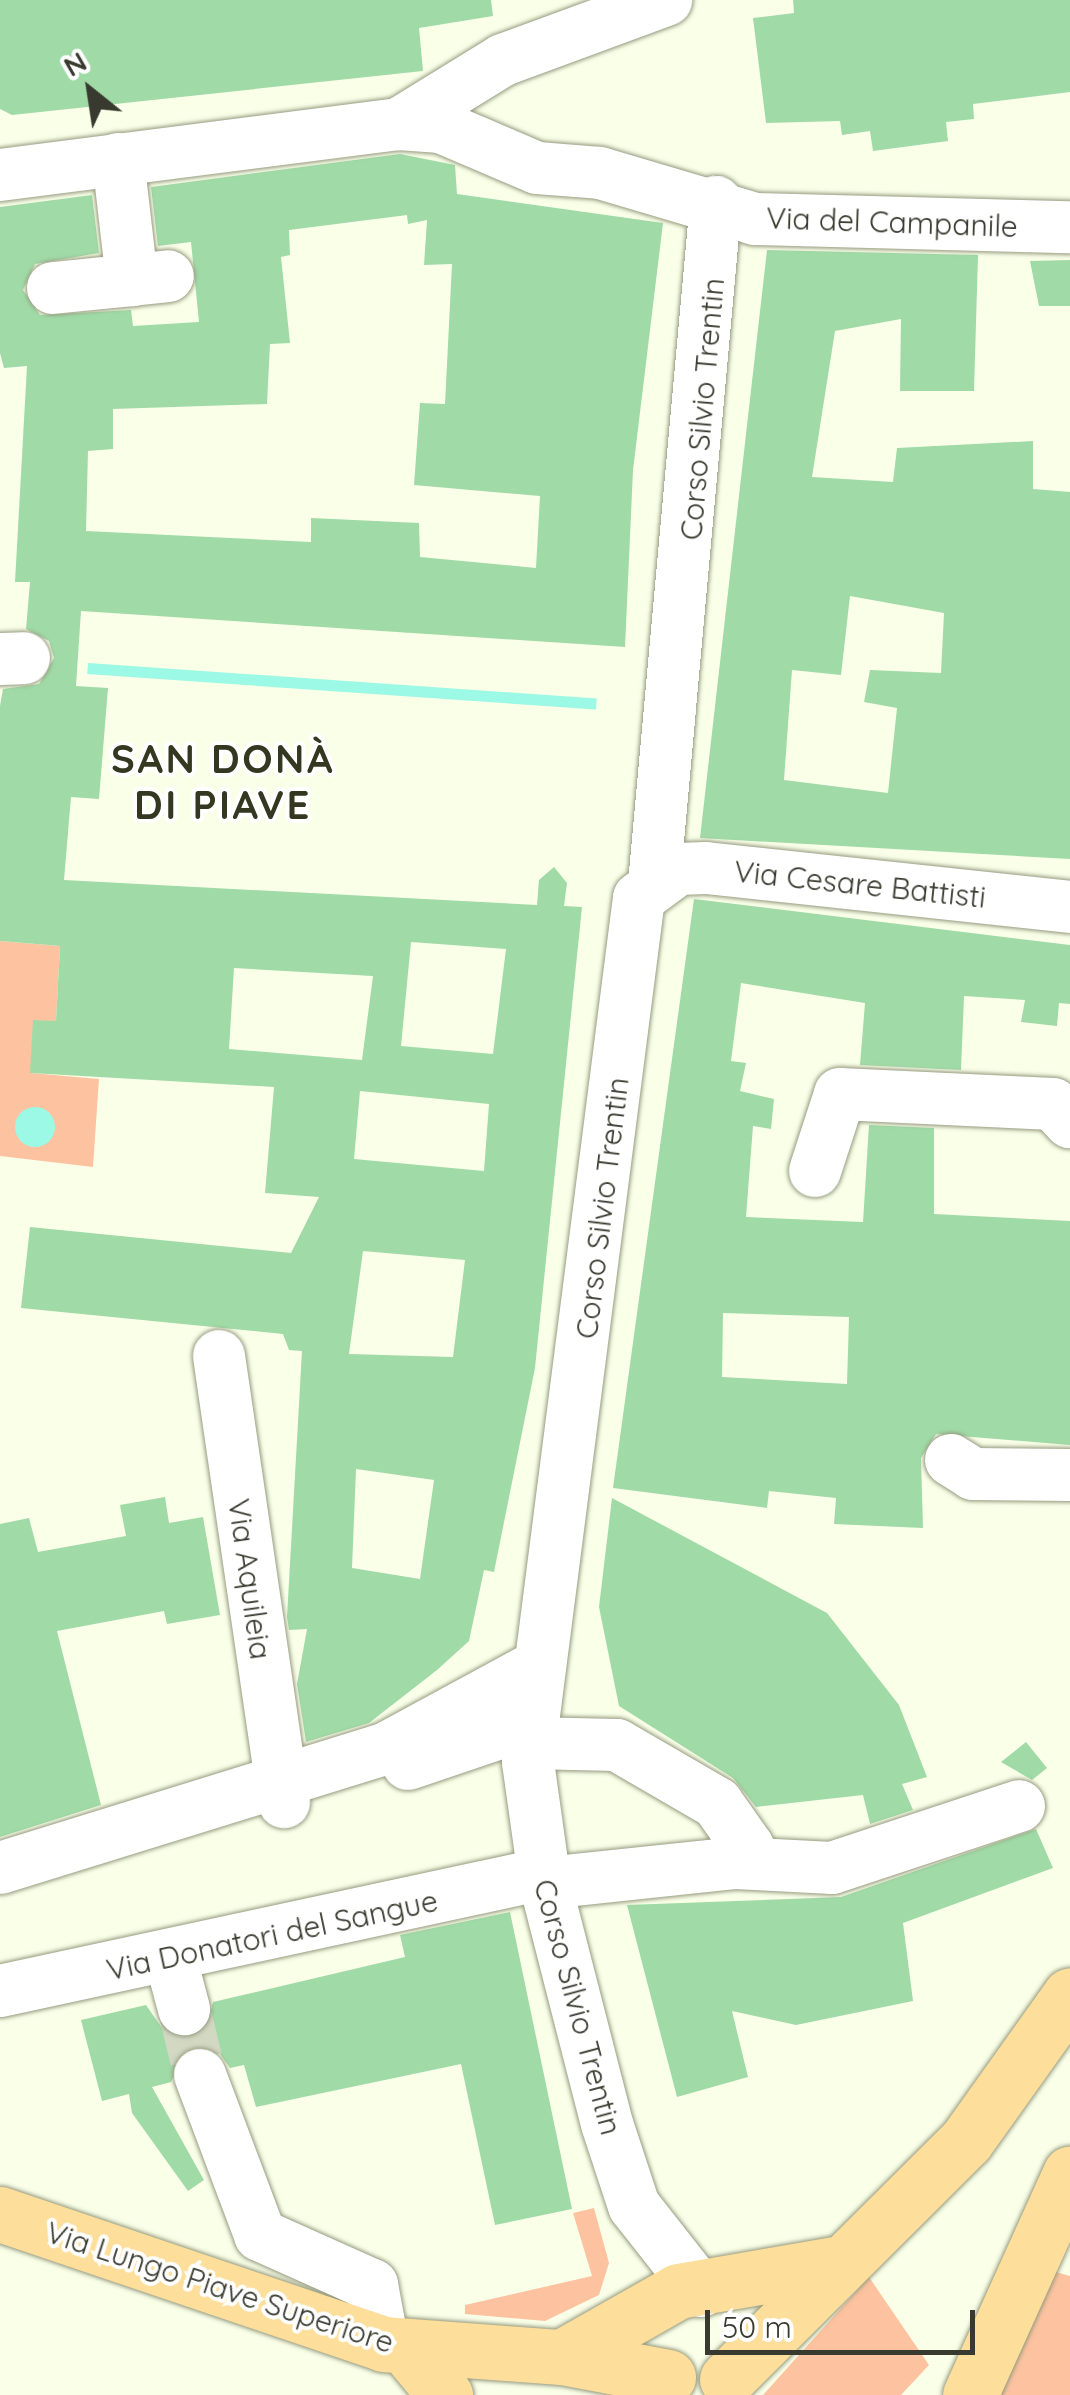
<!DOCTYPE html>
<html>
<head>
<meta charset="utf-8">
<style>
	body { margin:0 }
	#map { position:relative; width:1070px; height:2395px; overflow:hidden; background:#faffe8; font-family:Quicksand,sans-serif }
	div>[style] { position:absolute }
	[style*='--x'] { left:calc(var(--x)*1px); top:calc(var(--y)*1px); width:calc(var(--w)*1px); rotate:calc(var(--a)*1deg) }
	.green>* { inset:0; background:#fdc3a0 }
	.water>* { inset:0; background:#9bf9e6; transform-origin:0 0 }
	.round { border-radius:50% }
	.building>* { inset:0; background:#a0dba7 }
	.minor-tunnel>* { height:52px; margin-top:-26px; transform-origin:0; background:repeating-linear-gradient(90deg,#d3d8c3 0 52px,transparent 0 78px) }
	.roads { filter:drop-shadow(0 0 2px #969b80) drop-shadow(0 0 2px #969b80) }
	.minor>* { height:52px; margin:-26px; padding:0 26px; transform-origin:26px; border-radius:26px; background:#fff }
	.major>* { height:55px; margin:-27.5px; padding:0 27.5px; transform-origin:27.5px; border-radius:27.5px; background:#fdde9a }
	span { translate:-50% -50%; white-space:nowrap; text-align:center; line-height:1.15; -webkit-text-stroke:8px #fff; paint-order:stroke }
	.street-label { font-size:30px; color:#383a2f }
	.district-label { font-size:40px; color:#343821; font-weight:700; letter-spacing:2.5px }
	.north { position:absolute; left:40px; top:40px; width:100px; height:100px; -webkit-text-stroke:8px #fff; paint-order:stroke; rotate:330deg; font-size:28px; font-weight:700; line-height:40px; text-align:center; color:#383a2f }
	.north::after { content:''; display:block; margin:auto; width:35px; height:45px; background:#383a2f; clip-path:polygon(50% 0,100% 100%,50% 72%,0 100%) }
	.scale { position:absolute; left:705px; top:2310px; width:270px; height:45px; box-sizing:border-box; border:5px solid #383a2f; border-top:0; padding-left:12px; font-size:30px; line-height:35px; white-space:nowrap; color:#383a2f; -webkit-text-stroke:8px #fff; paint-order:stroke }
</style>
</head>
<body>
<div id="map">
	<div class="green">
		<div style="clip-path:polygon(0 941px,60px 946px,56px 1021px,31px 1073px,99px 1079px,93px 1167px,0 1156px)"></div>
		<div style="clip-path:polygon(594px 2208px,609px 2263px,599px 2295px,545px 2321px,465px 2314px,465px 2305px,592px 2276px,573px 2213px)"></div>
		<div style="clip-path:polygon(1049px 2270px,1070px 2276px,1070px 2395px,992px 2395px)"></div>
		<div style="clip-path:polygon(869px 2277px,929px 2365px,901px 2395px,763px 2395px)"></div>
	</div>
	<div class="water">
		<div style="left:88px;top:663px;width:510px;height:11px;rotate:4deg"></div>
		<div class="round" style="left:15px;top:1107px;width:40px;height:40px"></div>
	</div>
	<div class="building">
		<div style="clip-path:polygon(0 0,491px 0,493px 16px,419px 28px,423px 71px,12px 115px,0 109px)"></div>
		<div style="clip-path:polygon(793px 0,1070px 0,1070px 92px,973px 104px,974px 119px,946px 122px,948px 141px,873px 151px,870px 131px,842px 135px,840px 121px,766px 123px,753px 18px,794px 13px)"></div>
		<div style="clip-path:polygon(evenodd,400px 154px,455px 165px,457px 194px,663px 223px,633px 470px,625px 647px,81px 611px,76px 686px,108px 688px,99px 799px,71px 797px,64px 880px,537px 905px,539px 880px,554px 867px,567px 883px,564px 906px,582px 907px,535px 1368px,494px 1572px,484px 1570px,469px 1641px,437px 1670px,369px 1723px,306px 1742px,297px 1684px,307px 1629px,289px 1630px,287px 1617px,302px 1351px,289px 1350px,283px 1334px,21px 1308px,30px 1227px,291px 1253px,319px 1197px,265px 1193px,274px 1087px,30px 1073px,33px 1020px,56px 1021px,60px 946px,0 941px,0 706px,3px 689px,39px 684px,54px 658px,49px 641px,26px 629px,30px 582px,15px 582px,27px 366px,4px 368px,0 353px,0 207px,92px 195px,99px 253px,35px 264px,23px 290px,40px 315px,131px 310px,133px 326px,199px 322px,191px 242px,158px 246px,151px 187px,400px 154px,407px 215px,408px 224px,427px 220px,424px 265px,452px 264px,445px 404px,420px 403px,414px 485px,540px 496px,536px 568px,420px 557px,419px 523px,311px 518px,311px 542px,86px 531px,88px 451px,113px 449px,113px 409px,267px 404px,270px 344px,290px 343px,281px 257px,290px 255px,289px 230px,407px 215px,400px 154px,411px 942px,506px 949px,493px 1054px,401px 1046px,411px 942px,400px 154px,234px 968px,373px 976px,362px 1060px,229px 1049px,234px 968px,400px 154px,360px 1091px,489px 1104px,484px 1171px,354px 1159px,360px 1091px,400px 154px,363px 1251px,465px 1260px,453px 1357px,349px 1354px,363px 1251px,400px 154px,356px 1469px,434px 1480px,420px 1579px,352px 1568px,356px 1469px)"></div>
		<div style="clip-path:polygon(evenodd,767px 250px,978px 255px,974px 391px,900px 391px,901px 319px,835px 331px,812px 477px,893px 482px,897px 448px,1033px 441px,1033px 489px,1070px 492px,1070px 859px,700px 838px,767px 250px,850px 596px,944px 613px,941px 673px,870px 670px,864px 702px,897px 708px,888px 793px,784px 780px,792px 670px,841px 675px,850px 596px)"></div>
		<div style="clip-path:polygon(1070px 260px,1070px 306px,1039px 306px,1030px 261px)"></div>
		<div style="clip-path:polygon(evenodd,694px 899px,1070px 945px,1070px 1004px,1059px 1003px,1057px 1026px,1021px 1022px,1025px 1000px,964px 996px,961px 1070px,860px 1065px,865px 1003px,741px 983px,731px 1061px,746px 1063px,740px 1091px,774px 1099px,771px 1129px,753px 1126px,746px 1217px,863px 1222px,869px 1125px,934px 1128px,934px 1214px,1070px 1221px,1070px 1445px,936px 1434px,921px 1458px,923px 1528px,834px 1524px,836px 1498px,769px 1491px,767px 1508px,613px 1488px,694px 899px,723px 1313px,849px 1317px,847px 1384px,722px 1377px,723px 1313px)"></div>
		<div style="clip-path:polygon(165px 1497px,169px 1523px,203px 1517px,220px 1615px,167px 1624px,164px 1611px,57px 1631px,101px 1805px,0 1837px,0 1524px,29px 1518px,38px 1552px,126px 1536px,120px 1505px)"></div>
		<div style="clip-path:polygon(612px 1498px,827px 1613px,899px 1705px,927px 1777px,902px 1784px,913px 1810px,870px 1824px,863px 1795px,756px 1807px,733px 1778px,619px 1706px,599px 1607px)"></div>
		<div style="clip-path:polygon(1026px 1742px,1047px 1768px,1032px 1780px,1001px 1762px)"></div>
		<div style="clip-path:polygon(1036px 1829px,1053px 1868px,903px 1923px,913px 2001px,796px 2025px,732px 2011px,748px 2077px,677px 2097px,627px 1905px,841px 1897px)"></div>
		<div style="clip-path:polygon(510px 1912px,572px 2209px,495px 2225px,461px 2064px,256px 2107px,244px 2065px,230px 2068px,218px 2051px,189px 2047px,171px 2082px,152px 2087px,204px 2180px,188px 2191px,132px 2113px,129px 2094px,102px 2101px,81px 2020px,146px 2005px,164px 2031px,191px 2038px,206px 2030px,213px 2002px,405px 1957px,400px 1935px)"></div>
	</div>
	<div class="minor-tunnel">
		<div style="--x:184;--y:2009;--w:68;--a:76.4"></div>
	</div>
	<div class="roads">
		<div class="minor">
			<div style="--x:399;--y:124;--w:122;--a:-31.6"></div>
			<div style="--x:503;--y:60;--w:174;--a:-20.2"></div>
			<div style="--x:118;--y:159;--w:122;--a:83.4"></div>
			<div style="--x:132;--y:280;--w:36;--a:-6"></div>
			<div style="--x:0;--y:175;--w:402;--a:-7.3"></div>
			<div style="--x:399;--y:124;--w:42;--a:4.1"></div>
			<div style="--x:441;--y:127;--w:104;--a:23.1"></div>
			<div style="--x:537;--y:168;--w:63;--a:4.5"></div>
			<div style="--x:600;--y:173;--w:162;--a:16.5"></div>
			<div style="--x:755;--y:219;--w:315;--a:1.5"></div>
			<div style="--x:53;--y:288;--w:79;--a:-5.8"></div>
			<div style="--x:0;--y:659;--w:24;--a:-2"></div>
			<div style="--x:654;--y:884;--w:685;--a:-84.81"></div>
			<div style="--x:815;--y:1171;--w:81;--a:-72"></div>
			<div style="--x:840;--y:1094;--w:213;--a:2.7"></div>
			<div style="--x:1053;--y:1104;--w:25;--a:47"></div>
			<div style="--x:219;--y:1356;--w:451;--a:81.7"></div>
			<div style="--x:951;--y:1460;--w:26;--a:32"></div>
			<div style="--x:973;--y:1474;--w:97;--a:0.6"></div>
			<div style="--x:529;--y:1743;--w:88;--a:1.3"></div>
			<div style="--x:617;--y:1745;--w:116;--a:30.1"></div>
			<div style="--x:717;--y:1803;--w:54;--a:54.8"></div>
			<div style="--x:748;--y:1847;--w:20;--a:127"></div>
			<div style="--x:736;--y:1863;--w:192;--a:174"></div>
			<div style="--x:408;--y:1764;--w:131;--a:-18.7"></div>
			<div style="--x:736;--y:1863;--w:96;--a:3"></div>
			<div style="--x:832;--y:1868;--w:197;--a:-18.3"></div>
			<div style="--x:0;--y:1868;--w:403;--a:-17.2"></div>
			<div style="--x:385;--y:1749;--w:174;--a:-28.5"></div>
			<div style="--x:171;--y:1960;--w:51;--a:75.1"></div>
			<div style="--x:0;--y:1991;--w:555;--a:-12.16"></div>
			<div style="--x:200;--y:2075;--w:171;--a:69.4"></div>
			<div style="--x:260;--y:2235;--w:123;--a:24.1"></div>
			<div style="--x:372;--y:2285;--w:60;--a:79.4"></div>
			<div style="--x:701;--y:2291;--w:108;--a:-128.2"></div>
			<div style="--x:634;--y:2206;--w:86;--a:-108.2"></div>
			<div style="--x:607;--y:2124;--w:249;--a:-104.4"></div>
			<div style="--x:545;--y:1883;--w:122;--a:-98"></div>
			<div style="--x:528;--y:1762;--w:871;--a:-82.68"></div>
			<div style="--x:639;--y:898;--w:49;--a:-36.6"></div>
			<div style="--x:678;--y:869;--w:28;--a:-2"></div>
			<div style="--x:706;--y:868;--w:366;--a:6.1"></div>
		</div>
		<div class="major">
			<div style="--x:0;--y:2214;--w:404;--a:18.7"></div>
			<div style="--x:383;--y:2344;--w:179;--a:4.2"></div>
			<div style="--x:562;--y:2357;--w:108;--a:10.7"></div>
			<div style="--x:407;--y:2349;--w:60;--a:50.4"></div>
			<div style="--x:562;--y:2357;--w:133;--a:-29.6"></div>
			<div style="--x:678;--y:2291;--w:164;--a:-9.8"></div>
			<div style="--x:727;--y:2379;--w:337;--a:-44.9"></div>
			<div style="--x:966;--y:2141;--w:179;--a:-54.5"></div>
			<div style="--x:970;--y:2395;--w:243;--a:-65.7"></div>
		</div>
	</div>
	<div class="street-label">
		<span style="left:892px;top:222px;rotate:2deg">Via del Campanile</span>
		<span style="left:702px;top:409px;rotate:-85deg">Corso Silvio Trentin</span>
		<span style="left:860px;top:884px;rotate:6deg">Via Cesare Battisti</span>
		<span style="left:602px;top:1208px;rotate:-83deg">Corso Silvio Trentin</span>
		<span style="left:250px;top:1579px;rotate:82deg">Via Aquileia</span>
		<span style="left:272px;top:1935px;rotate:-12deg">Via Donatori del Sangue</span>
		<span style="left:578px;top:2007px;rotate:75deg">Corso Silvio Trentin</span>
		<span style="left:220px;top:2287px;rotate:18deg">Via Lungo Piave Superiore</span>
	</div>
	<div class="district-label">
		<span style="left:223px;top:781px">SAN DONÀ<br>DI PIAVE</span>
	</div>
	<div class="north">N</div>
	<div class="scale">50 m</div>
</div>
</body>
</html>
